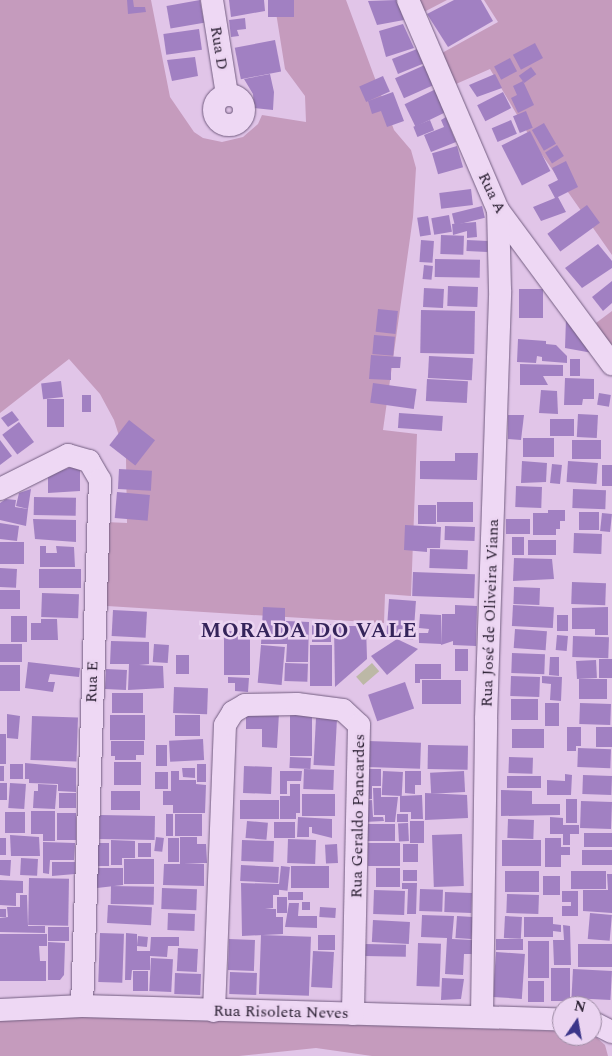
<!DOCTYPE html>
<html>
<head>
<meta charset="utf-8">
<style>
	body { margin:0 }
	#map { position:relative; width:612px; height:1056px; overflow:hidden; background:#e1c5e8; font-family:Spectral,serif }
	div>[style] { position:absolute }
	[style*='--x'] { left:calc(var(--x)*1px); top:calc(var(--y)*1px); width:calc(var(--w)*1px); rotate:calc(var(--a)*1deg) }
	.green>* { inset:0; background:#c59bbd }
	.water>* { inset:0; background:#bcb8a6; transform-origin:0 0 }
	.building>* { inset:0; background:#a180c2; transform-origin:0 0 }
	.roads { filter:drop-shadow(0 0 1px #735e81) drop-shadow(0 0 1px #735e81) }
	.minor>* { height:22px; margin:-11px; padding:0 11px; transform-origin:11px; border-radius:11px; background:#eed8f4 }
	.minor>.ring { margin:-11px; padding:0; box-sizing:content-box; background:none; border:22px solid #eed8f4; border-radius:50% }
	span { translate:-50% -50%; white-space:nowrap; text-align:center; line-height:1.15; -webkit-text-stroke:5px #ebd4f1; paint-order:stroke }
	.street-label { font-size:16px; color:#2b2033 }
	.district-label { font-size:21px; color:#34245a; font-weight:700; letter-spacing:1px }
	.north { position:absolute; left:552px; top:996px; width:50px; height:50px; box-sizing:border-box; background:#ebd4f1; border:1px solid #9e8ca5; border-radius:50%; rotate:12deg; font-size:14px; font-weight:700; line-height:20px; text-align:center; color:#2b2033 }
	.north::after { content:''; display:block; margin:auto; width:18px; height:22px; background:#3b3589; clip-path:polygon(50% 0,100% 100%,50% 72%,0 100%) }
</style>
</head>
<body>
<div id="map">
	<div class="green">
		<div style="clip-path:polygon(0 0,151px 0,170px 97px,194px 132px,203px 138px,222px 142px,243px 137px,258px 124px,262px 115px,306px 122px,305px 96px,285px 69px,274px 0,346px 0,394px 130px,411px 150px,416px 168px,413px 217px,383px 430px,417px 434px,411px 596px,385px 594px,384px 623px,107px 606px,105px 522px,127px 523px,126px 458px,114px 420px,100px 394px,69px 359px,0 413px)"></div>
		<div style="clip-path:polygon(415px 0,447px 0,422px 13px)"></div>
		<div style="clip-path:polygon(484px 0,612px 0,612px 255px,533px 142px,490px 69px,456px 84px,442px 53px,498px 22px)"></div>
		<div style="clip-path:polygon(612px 311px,612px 348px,596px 323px)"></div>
		<div style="clip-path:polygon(55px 1016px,562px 1031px,562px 1036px,596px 1037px,605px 1045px,608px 1056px,372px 1056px,316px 1048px,239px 1056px,0 1056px,0 1018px)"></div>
	</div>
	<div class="water">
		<div style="left:372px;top:663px;width:11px;height:21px;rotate:49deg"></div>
	</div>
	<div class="building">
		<div style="clip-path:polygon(127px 0,133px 0,134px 7px,145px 7px,146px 12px,128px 14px)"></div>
		<div style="left:200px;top:0;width:23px;height:34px;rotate:80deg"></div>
		<div style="clip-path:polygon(229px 0,264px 0,265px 11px,231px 17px)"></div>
		<div style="left:268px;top:0;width:26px;height:17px"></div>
		<div style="clip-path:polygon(397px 0,404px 20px,377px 25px,368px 1px)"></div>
		<div style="clip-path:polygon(454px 0,481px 0,493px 21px,448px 47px,427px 14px)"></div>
		<div style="clip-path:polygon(245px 18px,246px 29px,237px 30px,239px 36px,231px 37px,229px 20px)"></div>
		<div style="clip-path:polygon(403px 24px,414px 48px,386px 57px,379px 31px)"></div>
		<div style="left:199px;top:29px;width:21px;height:36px;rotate:82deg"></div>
		<div style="left:275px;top:40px;width:32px;height:41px;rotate:79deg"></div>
		<div style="left:535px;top:43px;width:17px;height:25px;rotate:62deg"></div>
		<div style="left:417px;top:49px;width:16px;height:27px;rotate:68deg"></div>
		<div style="clip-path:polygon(195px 57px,198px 76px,172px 81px,167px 60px)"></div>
		<div style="left:510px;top:58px;width:15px;height:18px;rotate:62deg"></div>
		<div style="left:427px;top:64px;width:22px;height:35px;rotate:66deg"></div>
		<div style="left:531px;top:67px;width:9px;height:15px;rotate:54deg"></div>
		<div style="clip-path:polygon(270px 74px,274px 92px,273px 110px,254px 108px,253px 94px,244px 79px)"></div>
		<div style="clip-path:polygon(495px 74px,502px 88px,477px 97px,469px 85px)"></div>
		<div style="left:383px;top:76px;width:17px;height:26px;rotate:66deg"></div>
		<div style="clip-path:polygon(523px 81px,534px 105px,518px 113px,511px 98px,517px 95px,513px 86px)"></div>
		<div style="left:436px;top:89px;width:25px;height:35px;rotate:64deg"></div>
		<div style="clip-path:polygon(393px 92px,404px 121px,387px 127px,381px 111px,372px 114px,368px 101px)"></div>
		<div style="left:503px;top:92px;width:18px;height:29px;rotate:63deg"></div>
		<div style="left:526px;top:111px;width:18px;height:14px;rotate:68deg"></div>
		<div style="clip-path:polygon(446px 117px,456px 142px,431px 152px,424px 135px,444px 127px,441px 120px)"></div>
		<div style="left:430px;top:120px;width:11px;height:18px;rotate:68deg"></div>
		<div style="left:511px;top:120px;width:15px;height:21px;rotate:67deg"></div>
		<div style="left:544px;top:123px;width:24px;height:14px;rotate:60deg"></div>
		<div style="left:530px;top:131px;width:45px;height:32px;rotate:63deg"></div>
		<div style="left:557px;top:145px;width:13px;height:14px;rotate:58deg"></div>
		<div style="left:457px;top:146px;width:22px;height:26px;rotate:74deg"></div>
		<div style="clip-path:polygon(566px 161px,578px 187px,558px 197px,566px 212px,541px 221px,533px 207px,555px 198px,548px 185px,558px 180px,552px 168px)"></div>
		<div style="left:471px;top:189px;width:16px;height:32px;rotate:83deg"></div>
		<div style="left:587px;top:205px;width:22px;height:49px;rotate:54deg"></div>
		<div style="left:482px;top:206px;width:12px;height:31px;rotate:76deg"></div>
		<div style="left:449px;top:215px;width:17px;height:18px;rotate:80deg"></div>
		<div style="left:428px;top:216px;width:19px;height:11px;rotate:81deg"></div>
		<div style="clip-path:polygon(476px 222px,477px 237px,467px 238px,467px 231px,453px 235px,452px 224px)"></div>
		<div style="left:441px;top:235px;width:23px;height:19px;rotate:2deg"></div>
		<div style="left:421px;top:240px;width:13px;height:22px;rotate:4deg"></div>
		<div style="left:467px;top:240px;width:21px;height:11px;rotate:3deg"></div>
		<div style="clip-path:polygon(598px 244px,612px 261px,612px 268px,582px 288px,565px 268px)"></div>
		<div style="left:435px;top:259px;width:45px;height:18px;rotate:1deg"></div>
		<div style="left:424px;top:265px;width:9px;height:14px;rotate:6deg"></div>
		<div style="clip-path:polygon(612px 281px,612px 303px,603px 311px,592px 297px)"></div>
		<div style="left:448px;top:286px;width:30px;height:20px;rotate:2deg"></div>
		<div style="left:424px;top:288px;width:20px;height:19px;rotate:3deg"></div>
		<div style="left:519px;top:289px;width:24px;height:29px"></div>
		<div style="left:378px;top:309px;width:20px;height:23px;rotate:6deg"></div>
		<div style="left:421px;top:310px;width:54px;height:43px;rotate:1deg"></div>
		<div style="clip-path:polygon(566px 319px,598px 354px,565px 348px)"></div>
		<div style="left:374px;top:335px;width:21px;height:19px;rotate:5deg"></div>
		<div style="clip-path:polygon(518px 339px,546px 341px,546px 344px,556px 345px,567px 356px,567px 363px,542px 361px,542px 357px,537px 356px,536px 363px,517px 362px)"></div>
		<div style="clip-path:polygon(371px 355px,401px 357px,400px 368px,391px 368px,391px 380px,369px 379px)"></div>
		<div style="left:429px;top:356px;width:44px;height:22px;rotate:3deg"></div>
		<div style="left:570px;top:359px;width:10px;height:17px"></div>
		<div style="clip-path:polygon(520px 364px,563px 365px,563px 376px,543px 376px,548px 385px,520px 385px)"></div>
		<div style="clip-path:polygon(565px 378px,594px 379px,594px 399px,583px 399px,582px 405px,564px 405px)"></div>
		<div style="left:427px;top:379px;width:41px;height:22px;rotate:3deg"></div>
		<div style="left:61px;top:381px;width:16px;height:20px;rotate:83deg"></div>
		<div style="left:373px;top:383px;width:44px;height:20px;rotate:8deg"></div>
		<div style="clip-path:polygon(541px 390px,557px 391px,558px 414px,539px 413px)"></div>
		<div style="left:599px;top:393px;width:12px;height:12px;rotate:9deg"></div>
		<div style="left:82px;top:395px;width:9px;height:17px"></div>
		<div style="left:47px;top:399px;width:17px;height:28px"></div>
		<div style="clip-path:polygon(12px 411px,19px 420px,8px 427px,1px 418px)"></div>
		<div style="left:399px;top:413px;width:44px;height:15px;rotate:4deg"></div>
		<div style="left:578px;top:414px;width:20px;height:23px;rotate:3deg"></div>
		<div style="clip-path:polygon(508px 415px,524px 415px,521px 440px,508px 439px)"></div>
		<div style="left:550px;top:419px;width:24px;height:17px"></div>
		<div style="left:129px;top:420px;width:33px;height:32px;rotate:38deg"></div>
		<div style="left:19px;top:422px;width:25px;height:21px;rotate:53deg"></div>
		<div style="left:523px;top:438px;width:31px;height:19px"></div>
		<div style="clip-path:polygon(0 440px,12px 456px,0 465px)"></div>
		<div style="left:572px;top:440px;width:29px;height:19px"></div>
		<div style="clip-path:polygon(455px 453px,478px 453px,477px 480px,420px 479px,420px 461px,455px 461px)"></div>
		<div style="clip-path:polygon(522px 461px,547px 463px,546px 482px,521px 483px)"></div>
		<div style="left:568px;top:461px;width:30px;height:21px;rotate:4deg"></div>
		<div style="clip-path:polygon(80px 464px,80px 491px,48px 493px,48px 475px)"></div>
		<div style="left:552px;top:464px;width:10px;height:19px;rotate:6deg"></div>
		<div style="left:602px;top:465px;width:10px;height:21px"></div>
		<div style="left:119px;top:469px;width:33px;height:20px;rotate:3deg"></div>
		<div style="left:516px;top:486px;width:26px;height:21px;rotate:2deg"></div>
		<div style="clip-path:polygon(31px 489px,28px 509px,16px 506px,19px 493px)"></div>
		<div style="left:573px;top:489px;width:33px;height:19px;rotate:2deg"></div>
		<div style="left:117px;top:492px;width:33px;height:26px;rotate:5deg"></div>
		<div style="left:34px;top:497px;width:42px;height:18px;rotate:1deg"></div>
		<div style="clip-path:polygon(6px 499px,16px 500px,15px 507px,28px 509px,26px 526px,0 520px,0 503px)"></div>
		<div style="left:437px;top:502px;width:36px;height:20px"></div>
		<div style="left:418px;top:505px;width:18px;height:19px"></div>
		<div style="clip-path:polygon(548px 510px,565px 510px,565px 521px,560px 521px,560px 529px,556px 529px,556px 535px,533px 535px,533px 513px,548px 513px)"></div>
		<div style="left:579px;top:512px;width:20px;height:18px"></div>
		<div style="left:602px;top:513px;width:10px;height:18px;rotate:6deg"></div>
		<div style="clip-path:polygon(33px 519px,76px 520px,76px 542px,35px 539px)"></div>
		<div style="left:506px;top:519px;width:24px;height:15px"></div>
		<div style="clip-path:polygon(0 523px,19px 526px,17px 541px,0 539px)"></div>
		<div style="clip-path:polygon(405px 525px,441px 527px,440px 548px,427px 548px,427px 552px,404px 550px)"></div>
		<div style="left:445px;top:526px;width:30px;height:14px;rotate:2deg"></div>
		<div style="left:574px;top:533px;width:28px;height:20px;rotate:2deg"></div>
		<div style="left:512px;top:537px;width:12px;height:18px"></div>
		<div style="left:528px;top:540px;width:28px;height:15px"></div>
		<div style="left:0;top:542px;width:24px;height:22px"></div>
		<div style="clip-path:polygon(40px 546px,46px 546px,46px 553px,57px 553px,56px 546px,74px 547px,75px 567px,40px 567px)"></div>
		<div style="left:430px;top:549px;width:38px;height:19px;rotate:2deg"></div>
		<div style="clip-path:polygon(514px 558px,552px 559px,554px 579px,513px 581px)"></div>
		<div style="left:0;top:568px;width:17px;height:19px;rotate:3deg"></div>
		<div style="left:39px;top:569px;width:42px;height:19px"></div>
		<div style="left:413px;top:572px;width:62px;height:24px;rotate:2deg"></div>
		<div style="left:572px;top:582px;width:34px;height:22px;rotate:2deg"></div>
		<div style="left:514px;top:587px;width:26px;height:17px;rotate:2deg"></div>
		<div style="left:0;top:590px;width:20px;height:19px"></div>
		<div style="left:42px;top:593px;width:37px;height:24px;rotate:2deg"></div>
		<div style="left:389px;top:599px;width:27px;height:39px;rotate:4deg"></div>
		<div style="clip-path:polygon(455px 605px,477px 606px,476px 646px,453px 645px,453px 641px,441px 645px,442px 614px,455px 614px)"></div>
		<div style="left:513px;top:605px;width:41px;height:21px;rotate:3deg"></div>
		<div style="clip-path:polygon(263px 607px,285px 608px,285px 633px,286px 621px,309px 622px,308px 662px,286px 662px,287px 644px,261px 644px)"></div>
		<div style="clip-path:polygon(608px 607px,608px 635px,595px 635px,595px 629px,572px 629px,572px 608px)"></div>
		<div style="left:113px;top:610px;width:34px;height:26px;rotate:3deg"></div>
		<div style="clip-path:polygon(420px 614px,441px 615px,441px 644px,419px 643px,419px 633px,428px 633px,429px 629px,419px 628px)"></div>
		<div style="left:557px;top:615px;width:11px;height:16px"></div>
		<div style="left:11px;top:616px;width:16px;height:26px"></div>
		<div style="clip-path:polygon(41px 619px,57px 619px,58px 640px,31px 640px,31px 623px,41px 623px)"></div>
		<div style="left:312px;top:624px;width:19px;height:18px"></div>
		<div style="clip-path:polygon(334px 626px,366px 626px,367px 659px,335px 687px)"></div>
		<div style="left:515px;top:629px;width:32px;height:19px;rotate:4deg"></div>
		<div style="left:224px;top:631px;width:26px;height:44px"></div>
		<div style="left:557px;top:635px;width:11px;height:15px;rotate:5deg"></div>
		<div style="left:573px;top:636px;width:36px;height:21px;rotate:2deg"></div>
		<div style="clip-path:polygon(397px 639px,418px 649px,387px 675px,371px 656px)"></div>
		<div style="clip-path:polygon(111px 641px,149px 642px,149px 664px,139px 665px,163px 666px,164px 688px,128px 690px,129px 664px,110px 664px)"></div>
		<div style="left:0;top:644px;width:22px;height:18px"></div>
		<div style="left:154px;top:644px;width:15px;height:18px;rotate:4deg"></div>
		<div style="left:261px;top:645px;width:24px;height:38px;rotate:5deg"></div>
		<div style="left:310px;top:645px;width:22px;height:41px"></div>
		<div style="left:455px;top:649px;width:13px;height:22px"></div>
		<div style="left:512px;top:653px;width:33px;height:20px;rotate:2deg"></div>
		<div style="left:176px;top:655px;width:13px;height:19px"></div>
		<div style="clip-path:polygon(550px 657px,559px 657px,559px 676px,549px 675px)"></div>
		<div style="left:599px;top:659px;width:13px;height:19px"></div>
		<div style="left:596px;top:660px;width:18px;height:20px;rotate:87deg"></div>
		<div style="clip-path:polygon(28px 662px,80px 668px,79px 677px,50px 674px,48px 682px,55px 682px,53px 692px,25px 688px)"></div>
		<div style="left:285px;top:663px;width:23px;height:18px;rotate:2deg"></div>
		<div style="clip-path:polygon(415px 664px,441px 664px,441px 679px,420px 679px,420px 683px,415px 683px)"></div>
		<div style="left:0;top:665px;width:20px;height:26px"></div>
		<div style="left:106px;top:669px;width:21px;height:20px;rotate:3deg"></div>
		<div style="left:511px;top:676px;width:29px;height:20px;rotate:2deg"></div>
		<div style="clip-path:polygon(542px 676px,562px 677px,561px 701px,550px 700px,551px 684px,542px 683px)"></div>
		<div style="clip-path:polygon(228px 677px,249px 678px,248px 692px,235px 691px,235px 683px,228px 683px)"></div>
		<div style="left:579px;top:679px;width:28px;height:20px"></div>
		<div style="left:422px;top:680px;width:39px;height:24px"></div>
		<div style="left:405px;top:682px;width:28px;height:39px;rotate:71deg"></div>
		<div style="left:174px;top:687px;width:34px;height:26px;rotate:2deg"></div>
		<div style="left:112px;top:693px;width:31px;height:20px"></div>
		<div style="left:511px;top:699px;width:27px;height:21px"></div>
		<div style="left:545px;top:703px;width:14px;height:23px"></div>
		<div style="left:580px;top:703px;width:31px;height:21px;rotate:2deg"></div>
		<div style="clip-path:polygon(246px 712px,279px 713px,277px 748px,262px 747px,262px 729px,246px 729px)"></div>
		<div style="clip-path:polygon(7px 714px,20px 716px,18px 739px,7px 738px)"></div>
		<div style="left:110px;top:715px;width:35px;height:25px"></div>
		<div style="left:175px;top:715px;width:25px;height:21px"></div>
		<div style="left:290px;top:715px;width:22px;height:41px"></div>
		<div style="left:32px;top:716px;width:46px;height:44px;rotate:2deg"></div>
		<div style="left:316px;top:718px;width:21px;height:47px;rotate:3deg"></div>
		<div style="clip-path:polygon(567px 727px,581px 727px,581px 746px,576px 746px,576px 751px,567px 751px)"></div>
		<div style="left:596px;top:727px;width:16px;height:20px"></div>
		<div style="left:544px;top:729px;width:19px;height:32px;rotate:90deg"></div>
		<div style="left:0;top:734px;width:6px;height:30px"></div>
		<div style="left:203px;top:739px;width:21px;height:34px;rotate:87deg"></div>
		<div style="clip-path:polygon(111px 741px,144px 741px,144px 755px,136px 755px,136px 760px,115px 760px,115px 756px,111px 756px)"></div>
		<div style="left:368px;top:741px;width:53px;height:26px;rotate:2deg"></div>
		<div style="left:167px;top:745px;width:21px;height:11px;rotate:90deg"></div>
		<div style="left:428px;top:745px;width:40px;height:24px;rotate:1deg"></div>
		<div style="left:578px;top:748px;width:33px;height:19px;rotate:2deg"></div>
		<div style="left:290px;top:757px;width:21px;height:11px;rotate:3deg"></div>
		<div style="left:509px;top:757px;width:24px;height:16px;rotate:2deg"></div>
		<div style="left:114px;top:762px;width:27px;height:23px"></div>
		<div style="clip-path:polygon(25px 763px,76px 768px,76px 792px,58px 791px,58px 784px,29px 783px,29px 779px,25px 779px)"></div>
		<div style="left:10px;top:764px;width:13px;height:15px"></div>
		<div style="left:197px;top:764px;width:9px;height:18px"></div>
		<div style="left:0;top:766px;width:4px;height:15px"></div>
		<div style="left:244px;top:766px;width:28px;height:27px;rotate:2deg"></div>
		<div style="clip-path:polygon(182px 768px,195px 768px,195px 778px,183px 777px)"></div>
		<div style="left:304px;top:769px;width:30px;height:20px;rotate:2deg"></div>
		<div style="clip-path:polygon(364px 769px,381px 769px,381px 786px,372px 786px,372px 799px,364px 799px)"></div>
		<div style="clip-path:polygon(171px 771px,179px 771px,179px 780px,196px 780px,196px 784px,206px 785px,205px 813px,173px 813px,173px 805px,163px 805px,163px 791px,171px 791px)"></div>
		<div style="clip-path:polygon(280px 771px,302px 771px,301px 781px,287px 781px,287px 794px,280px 794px)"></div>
		<div style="left:383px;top:771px;width:20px;height:24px;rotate:3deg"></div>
		<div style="clip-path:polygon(405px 771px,421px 771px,421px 785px,415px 785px,415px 794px,405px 793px)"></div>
		<div style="left:464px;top:771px;width:21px;height:34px;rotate:87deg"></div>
		<div style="left:155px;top:772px;width:13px;height:17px"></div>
		<div style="clip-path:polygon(565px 774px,572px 775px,571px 795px,547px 795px,547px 780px,565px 781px)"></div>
		<div style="left:583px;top:775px;width:29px;height:19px;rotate:2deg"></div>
		<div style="left:507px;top:776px;width:34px;height:12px"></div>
		<div style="left:0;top:783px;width:7px;height:17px"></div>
		<div style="left:10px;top:783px;width:16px;height:25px;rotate:4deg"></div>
		<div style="clip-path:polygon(38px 784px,57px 785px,55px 809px,33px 808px,34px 791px,38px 791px)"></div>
		<div style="clip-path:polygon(290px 784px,300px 784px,300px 813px,296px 813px,296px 819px,280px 819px,280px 796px,290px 796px)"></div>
		<div style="clip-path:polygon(373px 788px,381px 788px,381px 797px,398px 797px,395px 822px,385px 822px,385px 815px,374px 815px)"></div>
		<div style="clip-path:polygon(501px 790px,532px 791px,532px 804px,560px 804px,560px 815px,501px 816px)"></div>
		<div style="left:111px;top:791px;width:29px;height:19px"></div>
		<div style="left:59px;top:793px;width:17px;height:15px"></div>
		<div style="clip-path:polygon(425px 793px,467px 795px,468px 818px,425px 820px)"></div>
		<div style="left:302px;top:794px;width:33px;height:22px"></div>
		<div style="clip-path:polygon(422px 795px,423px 819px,411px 819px,411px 812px,400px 812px,400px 796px)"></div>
		<div style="left:577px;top:799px;width:24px;height:11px;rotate:90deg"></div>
		<div style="left:240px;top:800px;width:39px;height:19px"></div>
		<div style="clip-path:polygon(372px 800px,373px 817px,383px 817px,384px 821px,364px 822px,363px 801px)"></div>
		<div style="left:581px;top:801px;width:31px;height:27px;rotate:2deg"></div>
		<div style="clip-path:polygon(31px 811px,55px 811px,55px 841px,43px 841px,43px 834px,31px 834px)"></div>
		<div style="left:5px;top:812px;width:20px;height:21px"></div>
		<div style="left:57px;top:813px;width:19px;height:27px"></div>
		<div style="left:166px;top:814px;width:7px;height:22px"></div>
		<div style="left:175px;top:814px;width:27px;height:22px"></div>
		<div style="left:397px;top:814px;width:11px;height:8px"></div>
		<div style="left:100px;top:815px;width:55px;height:24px;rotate:1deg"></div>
		<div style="clip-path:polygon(298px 817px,332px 819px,332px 838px,312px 833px,312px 827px,309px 827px,309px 837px,297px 837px)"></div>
		<div style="clip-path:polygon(550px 817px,563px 818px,563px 825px,579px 825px,579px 834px,570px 834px,570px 845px,563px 845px,563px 834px,550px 834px)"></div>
		<div style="left:508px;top:819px;width:26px;height:19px;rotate:2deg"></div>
		<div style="left:247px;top:821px;width:21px;height:17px;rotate:5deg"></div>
		<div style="left:410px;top:821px;width:14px;height:22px"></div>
		<div style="left:274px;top:822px;width:21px;height:16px"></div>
		<div style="left:408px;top:823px;width:18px;height:10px;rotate:87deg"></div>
		<div style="left:367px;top:824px;width:28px;height:17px"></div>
		<div style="left:584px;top:833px;width:28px;height:14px"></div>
		<div style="left:462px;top:834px;width:52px;height:30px;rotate:88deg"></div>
		<div style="clip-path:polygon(10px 835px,39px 837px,40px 856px,11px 856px)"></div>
		<div style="left:156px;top:837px;width:8px;height:14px;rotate:7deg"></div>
		<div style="clip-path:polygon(180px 837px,197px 837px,197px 844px,206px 844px,207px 863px,184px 863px,204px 864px,204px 886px,163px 885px,164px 864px,180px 864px)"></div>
		<div style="left:0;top:838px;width:6px;height:17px"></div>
		<div style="left:168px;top:838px;width:11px;height:24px"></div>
		<div style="clip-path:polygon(545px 838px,561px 838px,561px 847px,570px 847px,570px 855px,561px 855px,561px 867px,545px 867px)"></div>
		<div style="left:288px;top:839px;width:28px;height:24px;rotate:2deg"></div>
		<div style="clip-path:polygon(111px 840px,135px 841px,135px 858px,122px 858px,122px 865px,111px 865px)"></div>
		<div style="left:242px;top:840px;width:32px;height:21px;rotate:2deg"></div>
		<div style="left:502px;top:840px;width:39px;height:26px"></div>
		<div style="clip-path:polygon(43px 842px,75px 843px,74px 860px,50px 860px,49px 874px,43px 873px)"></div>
		<div style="left:97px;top:843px;width:12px;height:23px"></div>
		<div style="left:138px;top:843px;width:13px;height:14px"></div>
		<div style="left:368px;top:843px;width:32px;height:23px"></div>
		<div style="left:337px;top:844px;width:19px;height:12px;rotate:87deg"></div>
		<div style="left:403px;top:844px;width:15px;height:18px"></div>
		<div style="left:582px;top:850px;width:30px;height:15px"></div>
		<div style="left:21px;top:858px;width:17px;height:17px;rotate:3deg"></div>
		<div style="left:124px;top:859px;width:30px;height:25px"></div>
		<div style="clip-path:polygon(0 860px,11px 860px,10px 876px,0 875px)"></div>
		<div style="clip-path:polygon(52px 862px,75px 862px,75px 874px,52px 876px)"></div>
		<div style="left:241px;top:865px;width:38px;height:16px;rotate:3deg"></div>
		<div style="left:281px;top:866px;width:9px;height:24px;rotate:6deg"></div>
		<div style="left:329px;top:866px;width:22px;height:38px;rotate:90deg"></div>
		<div style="clip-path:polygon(97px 868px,123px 868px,123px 885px,97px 888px)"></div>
		<div style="left:376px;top:868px;width:24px;height:19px"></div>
		<div style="left:403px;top:870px;width:14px;height:11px"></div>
		<div style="left:539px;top:871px;width:21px;height:34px;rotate:90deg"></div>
		<div style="left:571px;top:871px;width:35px;height:18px"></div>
		<div style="clip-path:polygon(607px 874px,612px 874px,612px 913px,583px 911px,583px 890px,608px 890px)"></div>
		<div style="left:543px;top:876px;width:17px;height:19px"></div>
		<div style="left:29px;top:878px;width:40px;height:47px;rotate:1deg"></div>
		<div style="clip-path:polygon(0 880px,23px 881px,23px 893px,16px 893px,16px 906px,0 905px)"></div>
		<div style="clip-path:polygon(241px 883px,279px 884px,279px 895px,273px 895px,273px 908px,265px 909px,276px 909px,276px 917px,283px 917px,283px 934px,242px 936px)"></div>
		<div style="clip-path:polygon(402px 883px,417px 883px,416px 914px,407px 914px,408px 889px,402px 889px)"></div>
		<div style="left:111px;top:886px;width:43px;height:18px;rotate:1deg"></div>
		<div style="left:162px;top:888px;width:35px;height:21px;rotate:2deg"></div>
		<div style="left:420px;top:889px;width:23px;height:22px;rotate:2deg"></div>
		<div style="left:374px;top:890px;width:31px;height:24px;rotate:2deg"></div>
		<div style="clip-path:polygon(562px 891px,578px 891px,578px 916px,562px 916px,562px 906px,571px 906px,571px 902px,562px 902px)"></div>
		<div style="left:288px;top:892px;width:15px;height:8px"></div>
		<div style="left:445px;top:892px;width:27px;height:20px;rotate:2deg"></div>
		<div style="left:507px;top:894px;width:32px;height:19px;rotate:2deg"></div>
		<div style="clip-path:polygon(20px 895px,27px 895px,28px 926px,45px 926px,45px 933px,0 932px,0 918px,8px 917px,7px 907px,20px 907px)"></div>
		<div style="left:277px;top:897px;width:10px;height:16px"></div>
		<div style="left:302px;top:902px;width:8px;height:8px"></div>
		<div style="clip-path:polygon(289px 903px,299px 903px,298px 916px,317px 916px,317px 928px,285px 927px)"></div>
		<div style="left:108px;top:905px;width:44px;height:18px;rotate:3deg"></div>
		<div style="left:320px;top:907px;width:16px;height:10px;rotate:4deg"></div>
		<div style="left:0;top:909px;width:6px;height:8px"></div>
		<div style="left:168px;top:913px;width:27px;height:17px;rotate:2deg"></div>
		<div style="left:590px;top:913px;width:22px;height:26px;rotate:5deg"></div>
		<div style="clip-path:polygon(422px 915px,454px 916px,452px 939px,472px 940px,472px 954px,464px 954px,463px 975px,445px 974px,447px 938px,421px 937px)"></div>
		<div style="left:457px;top:916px;width:16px;height:22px;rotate:4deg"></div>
		<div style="left:505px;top:916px;width:17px;height:22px;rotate:3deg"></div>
		<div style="clip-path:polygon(524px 917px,553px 917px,553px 924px,561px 925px,561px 932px,553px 931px,553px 937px,524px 937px)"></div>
		<div style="left:373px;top:920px;width:37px;height:22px;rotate:3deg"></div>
		<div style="clip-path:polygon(563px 925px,570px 926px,571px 965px,554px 965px,553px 940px,564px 940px)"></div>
		<div style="left:48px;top:927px;width:21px;height:14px"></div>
		<div style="left:100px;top:933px;width:24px;height:49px;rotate:2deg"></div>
		<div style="clip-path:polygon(126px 933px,137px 934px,137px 951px,150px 951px,151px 937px,179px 937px,179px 946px,168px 946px,167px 957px,150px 956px,150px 970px,132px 970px,131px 980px,125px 980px)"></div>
		<div style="clip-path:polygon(0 934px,47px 934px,47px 946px,39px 946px,40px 961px,46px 961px,46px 981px,0 981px)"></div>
		<div style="left:261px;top:935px;width:50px;height:59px;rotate:2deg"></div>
		<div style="left:318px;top:935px;width:17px;height:15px"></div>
		<div style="left:138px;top:936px;width:10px;height:10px;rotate:6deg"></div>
		<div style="left:229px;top:939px;width:26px;height:31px;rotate:2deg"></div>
		<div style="left:523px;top:939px;width:11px;height:27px;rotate:90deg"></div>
		<div style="left:528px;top:941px;width:21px;height:37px"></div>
		<div style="clip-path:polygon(48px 942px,65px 943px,64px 975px,60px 980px,48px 980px)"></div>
		<div style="left:418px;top:943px;width:23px;height:43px;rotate:2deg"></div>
		<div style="left:365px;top:944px;width:41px;height:12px;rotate:1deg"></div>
		<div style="left:578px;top:944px;width:34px;height:23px"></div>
		<div style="left:178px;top:948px;width:20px;height:23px;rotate:3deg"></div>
		<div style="left:313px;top:951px;width:21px;height:36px;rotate:3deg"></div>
		<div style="left:496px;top:952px;width:29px;height:45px;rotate:4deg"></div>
		<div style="left:151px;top:958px;width:22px;height:33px;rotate:3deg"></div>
		<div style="left:551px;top:968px;width:19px;height:33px"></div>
		<div style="left:573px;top:969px;width:39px;height:29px;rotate:3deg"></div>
		<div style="left:133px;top:971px;width:15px;height:20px"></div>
		<div style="left:230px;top:972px;width:27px;height:22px;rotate:2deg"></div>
		<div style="left:175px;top:973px;width:26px;height:21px;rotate:2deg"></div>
		<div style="clip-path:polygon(442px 978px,464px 979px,461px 999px,441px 1000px)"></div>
		<div style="left:528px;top:981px;width:16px;height:21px"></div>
	</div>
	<div class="roads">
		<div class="minor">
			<div style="--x:212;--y:0;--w:96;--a:81"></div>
			<div style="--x:408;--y:0;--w:228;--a:66.8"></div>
			<div style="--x:498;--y:210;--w:192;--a:53.5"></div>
			<div class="ring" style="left:214px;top:95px;width:8px;height:8px"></div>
			<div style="--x:0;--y:489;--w:76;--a:-26.6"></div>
			<div style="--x:68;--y:455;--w:22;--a:16"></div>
			<div style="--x:89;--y:461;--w:22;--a:60"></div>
			<div style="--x:100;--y:480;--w:526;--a:91.96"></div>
			<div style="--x:0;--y:1010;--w:82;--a:-2.8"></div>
			<div style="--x:82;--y:1006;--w:480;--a:1.6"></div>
			<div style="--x:214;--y:1011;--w:286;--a:-87.8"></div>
			<div style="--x:225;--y:725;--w:15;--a:-58"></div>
			<div style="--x:233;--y:712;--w:14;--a:-30"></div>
			<div style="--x:245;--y:705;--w:52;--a:-1.1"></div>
			<div style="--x:297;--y:704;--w:46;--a:7.4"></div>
			<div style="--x:343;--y:710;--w:22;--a:43"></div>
			<div style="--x:359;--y:725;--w:289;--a:91.2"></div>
			<div style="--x:482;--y:1016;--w:297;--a:-89.2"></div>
			<div style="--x:486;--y:719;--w:429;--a:-88.1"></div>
			<div style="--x:500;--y:290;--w:80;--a:-91.4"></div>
			<div style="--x:592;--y:1022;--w:22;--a:27"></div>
		</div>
	</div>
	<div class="street-label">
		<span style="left:219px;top:48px;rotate:81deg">Rua D</span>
		<span style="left:492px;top:193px;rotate:64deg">Rua A</span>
		<span style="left:490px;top:613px;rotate:-88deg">Rua José de Oliveira Viana</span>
		<span style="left:92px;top:682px;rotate:-88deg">Rua E</span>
		<span style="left:358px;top:816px;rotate:-89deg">Rua Geraldo Pancardes</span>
		<span style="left:281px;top:1012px;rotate:1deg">Rua Risoleta Neves</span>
	</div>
	<div class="district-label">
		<span style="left:309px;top:631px">MORADA DO VALE</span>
	</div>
	<div class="north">N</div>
</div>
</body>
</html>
